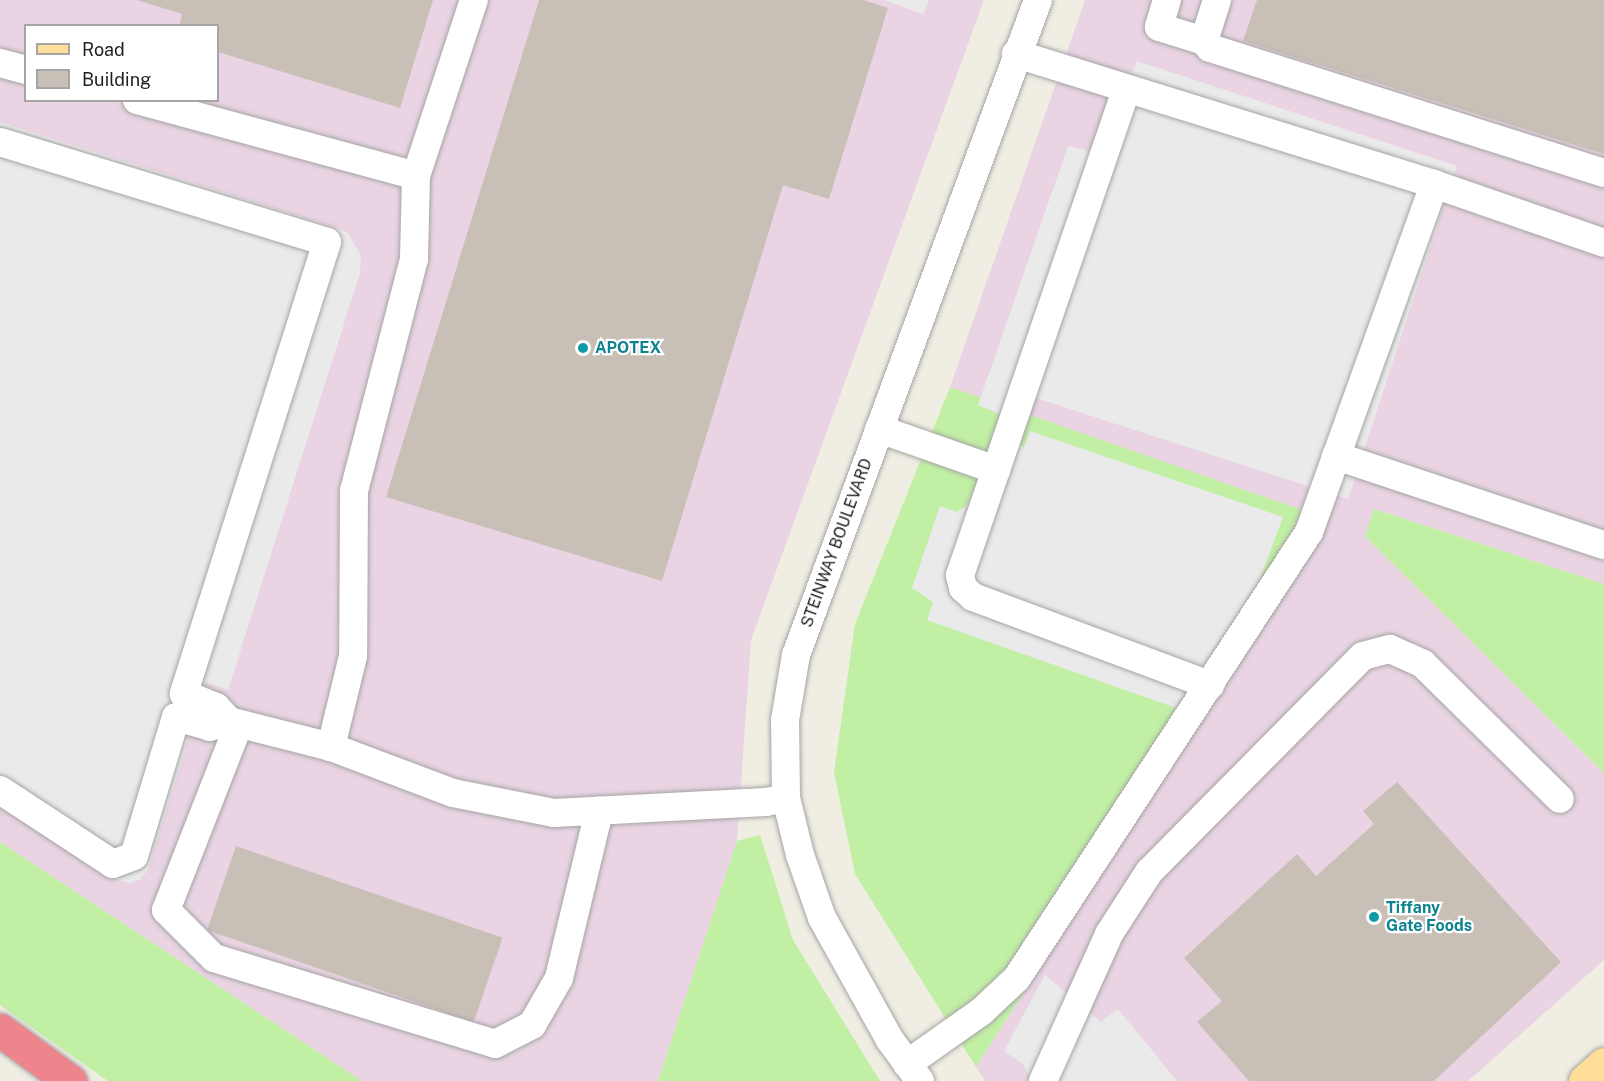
<!DOCTYPE html>
<html>
<head>
<meta charset="utf-8">
<style>
	body { margin:0 }
	#map { position:relative; width:1604px; height:1081px; overflow:hidden; background:#f0ede3; font-family:"Public Sans",sans-serif }
	div>[style] { position:absolute }
	[style*='--x'] { left:calc(var(--x)*1px); top:calc(var(--y)*1px); width:calc(var(--w)*1px); rotate:calc(var(--a)*1deg) }
	.industrial>* { inset:0; background:#ead4e3 }
	.grass>* { inset:0; background:#c1efa4 }
	.parking>* { inset:0; background:#eaeaea }
	.building>* { inset:0; background:#c8c0b6; transform-origin:0 0 }
	.roads { filter:drop-shadow(0 0 2px #a5a5a5) drop-shadow(0 0 2px #a5a5a5) }
	.minor>* { height:28px; margin:-14px; padding:0 14px; transform-origin:14px; border-radius:14px; background:#fff }
	.major>* { height:33px; margin:-16.5px; padding:0 16.5px; transform-origin:16.5px; border-radius:16.5px; background:#ffde99 }
	.highway>* { height:33px; margin:-16.5px; padding:0 16.5px; transform-origin:16.5px; border-radius:16.5px; background:#ee848c }
	.dots>* { width:16px; height:16px; translate:-50% -50%; box-sizing:border-box; border:3px solid #fff; border-radius:50% }
	span { translate:-50% -50%; white-space:nowrap; text-align:center; line-height:1.15; -webkit-text-stroke:4.5px #fff; paint-order:stroke }
	.culture-label { font-size:16px; color:#0d838f; font-weight:700 }
	.left { translate:0 -50%; text-align:left }
	.street-label { font-size:16px; color:#1e1e1e }
	.legend { position:absolute; left:24px; top:24px; width:195px; height:78px; box-sizing:border-box; background:#fff; border:2px solid #a5a5a5; margin:0; padding:8px 10px; list-style:none; font-size:18px; color:#1e1e1e }
	.legend li { display:flex; align-items:center; gap:12px; height:30px }
	.legend b { width:30px; border:2px solid #a5a5a5 }
</style>
</head>
<body>
<div id="map">
	<div class="industrial">
		<div style="clip-path:polygon(evenodd,0 0,984px 0,751px 640px,737px 841px,658px 1081px,362px 1081px,0 842px,0 0,26px 26px,218px 26px,218px 100px,26px 100px,26px 26px)"></div>
		<div style="clip-path:polygon(1085px 0,1604px 0,1604px 584px,1375px 509px,1365px 536px,1604px 773px,1604px 960px,1468px 1081px,985px 1081px,976px 1067px,1114px 851px,950px 387px)"></div>
	</div>
	<div class="grass">
		<div style="clip-path:polygon(950px 387px,1308px 512px,1114px 851px,976px 1067px,855px 874px,834px 772px,855px 624px)"></div>
		<div style="clip-path:polygon(1374px 509px,1604px 584px,1604px 773px,1365px 536px)"></div>
		<div style="clip-path:polygon(760px 835px,793px 940px,880px 1081px,658px 1081px,737px 841px)"></div>
		<div style="clip-path:polygon(0 842px,362px 1081px,108px 1081px,0 1005px)"></div>
	</div>
	<div class="parking">
		<div style="clip-path:polygon(884px 0,929px 0,923px 14px)"></div>
		<div style="clip-path:polygon(1137px 61px,1457px 166px,1348px 499px,1036px 398px,1025px 425px,978px 405px,1068px 146px,1099px 153px)"></div>
		<div style="clip-path:polygon(0 122px,337px 228px,347px 232px,361px 255px,360px 273px,228px 690px,206px 682px,148px 870px,139px 880px,130px 883px,117px 880px,0 801px)"></div>
		<div style="clip-path:polygon(1030px 431px,1283px 517px,1260px 579px,1176px 708px,927px 620px,933px 602px,912px 588px,940px 506px,957px 512px,967px 505px,998px 436px,1024px 447px)"></div>
		<div style="clip-path:polygon(1045px 975px,1101px 1022px,1118px 1009px,1177px 1081px,1031px 1081px,1024px 1065px,1004px 1051px)"></div>
	</div>
	<div class="building">
		<div style="clip-path:polygon(137px 0,433px 0,400px 108px,218px 52px,218px 26px,179px 26px,182px 14px)"></div>
		<div style="clip-path:polygon(539px 0,863px 0,888px 8px,829px 199px,783px 185px,662px 581px,386px 497px)"></div>
		<div style="clip-path:polygon(1257px 0,1604px 0,1604px 154px,1243px 41px)"></div>
		<div style="clip-path:polygon(1397px 782px,1561px 962px,1434px 1081px,1249px 1081px,1197px 1022px,1222px 1001px,1184px 958px,1297px 854px,1316px 876px,1374px 824px,1363px 811px)"></div>
		<div style="left:236px;top:846px;width:282px;height:89px;rotate:19deg"></div>
	</div>
	<div class="roads">
		<div class="minor">
			<div style="--x:1167;--y:0;--w:28;--a:107"></div>
			<div style="--x:1159;--y:27;--w:47;--a:17.3"></div>
			<div style="--x:1204;--y:41;--w:9;--a:49"></div>
			<div style="--x:1210;--y:48;--w:413;--a:17.6"></div>
			<div style="--x:1204;--y:41;--w:43;--a:-72.4"></div>
			<div style="--x:0;--y:63;--w:27;--a:15"></div>
			<div style="--x:137;--y:100;--w:289;--a:15.2"></div>
			<div style="--x:416;--y:176;--w:185;--a:-71.8"></div>
			<div style="--x:0;--y:142;--w:342;--a:17"></div>
			<div style="--x:327;--y:242;--w:474;--a:107.6"></div>
			<div style="--x:184;--y:694;--w:35;--a:22"></div>
			<div style="--x:216;--y:707;--w:19;--a:47"></div>
			<div style="--x:229;--y:721;--w:105;--a:14.3"></div>
			<div style="--x:416;--y:176;--w:83;--a:91.4"></div>
			<div style="--x:414;--y:259;--w:240;--a:104.5"></div>
			<div style="--x:354;--y:491;--w:165;--a:90.3"></div>
			<div style="--x:353;--y:656;--w:94;--a:103.6"></div>
			<div style="--x:331;--y:747;--w:130;--a:20.7"></div>
			<div style="--x:453;--y:793;--w:103;--a:11.2"></div>
			<div style="--x:554;--y:813;--w:212;--a:-3"></div>
			<div style="--x:766;--y:802;--w:20;--a:-11"></div>
			<div style="--x:1434;--y:184;--w:180;--a:19.1"></div>
			<div style="--x:879;--y:429;--w:124;--a:19.3"></div>
			<div style="--x:996;--y:470;--w:401;--a:-71.1"></div>
			<div style="--x:1336;--y:456;--w:282;--a:18.4"></div>
			<div style="--x:996;--y:470;--w:111;--a:108.9"></div>
			<div style="--x:960;--y:575;--w:13;--a:77"></div>
			<div style="--x:963;--y:588;--w:13;--a:42"></div>
			<div style="--x:973;--y:597;--w:253;--a:20.4"></div>
			<div style="--x:239;--y:724;--w:200;--a:111.4"></div>
			<div style="--x:166;--y:910;--w:68;--a:45"></div>
			<div style="--x:214;--y:958;--w:294;--a:17"></div>
			<div style="--x:495;--y:1044;--w:42;--a:-27.2"></div>
			<div style="--x:532;--y:1025;--w:54;--a:-60.1"></div>
			<div style="--x:559;--y:978;--w:172;--a:-76.5"></div>
			<div style="--x:0;--y:790;--w:135;--a:33.2"></div>
			<div style="--x:113;--y:864;--w:22;--a:-21"></div>
			<div style="--x:134;--y:856;--w:145;--a:-73.2"></div>
			<div style="--x:176;--y:717;--w:35;--a:16"></div>
			<div style="--x:210;--y:727;--w:20;--a:-18"></div>
			<div style="--x:907;--y:1064;--w:92;--a:-35.2"></div>
			<div style="--x:982;--y:1011;--w:48;--a:-43.3"></div>
			<div style="--x:1017;--y:978;--w:533;--a:-56.79"></div>
			<div style="--x:1309;--y:532;--w:370;--a:-70.2"></div>
			<div style="--x:1434;--y:184;--w:438;--a:-162.7"></div>
			<div style="--x:920;--y:1081;--w:51;--a:-126.2"></div>
			<div style="--x:890;--y:1040;--w:140;--a:-119.1"></div>
			<div style="--x:822;--y:918;--w:67;--a:-109.2"></div>
			<div style="--x:800;--y:855;--w:59;--a:-103.8"></div>
			<div style="--x:786;--y:798;--w:78;--a:-90.7"></div>
			<div style="--x:785;--y:720;--w:66;--a:-80.4"></div>
			<div style="--x:796;--y:655;--w:698;--a:-69.72"></div>
			<div style="--x:1043;--y:1081;--w:161;--a:-65.8"></div>
			<div style="--x:1109;--y:934;--w:74;--a:-57.2"></div>
			<div style="--x:1149;--y:872;--w:304;--a:-45.3"></div>
			<div style="--x:1363;--y:656;--w:28;--a:-15"></div>
			<div style="--x:1390;--y:649;--w:36;--a:24"></div>
			<div style="--x:1423;--y:664;--w:192;--a:44.6"></div>
		</div>
		<div class="major">
			<div style="--x:1585;--y:1081;--w:25;--a:-42"></div>
		</div>
		<div class="highway">
			<div style="--x:0;--y:1030;--w:87;--a:36.1"></div>
		</div>
	</div>
	<div class="dots">
		<div style="left:583px;top:348px;background:#0f9aa8"></div>
		<div style="left:1374px;top:917px;background:#0f9aa8"></div>
	</div>
	<div class="culture-label">
		<span class="left" style="left:595px;top:348px">APOTEX</span>
		<span class="left" style="left:1386px;top:917px">Tiffany<br>Gate Foods</span>
	</div>
	<div class="street-label">
		<span style="left:837px;top:543px;rotate:-70deg">STEINWAY BOULEVARD</span>
	</div>
	<ul class="legend">
	<li><b style="height:8px;background:#ffde99"></b>Road</li>
	<li><b style="height:16px;background:#c8c0b6"></b>Building</li>
	</ul>
</div>
</body>
</html>
